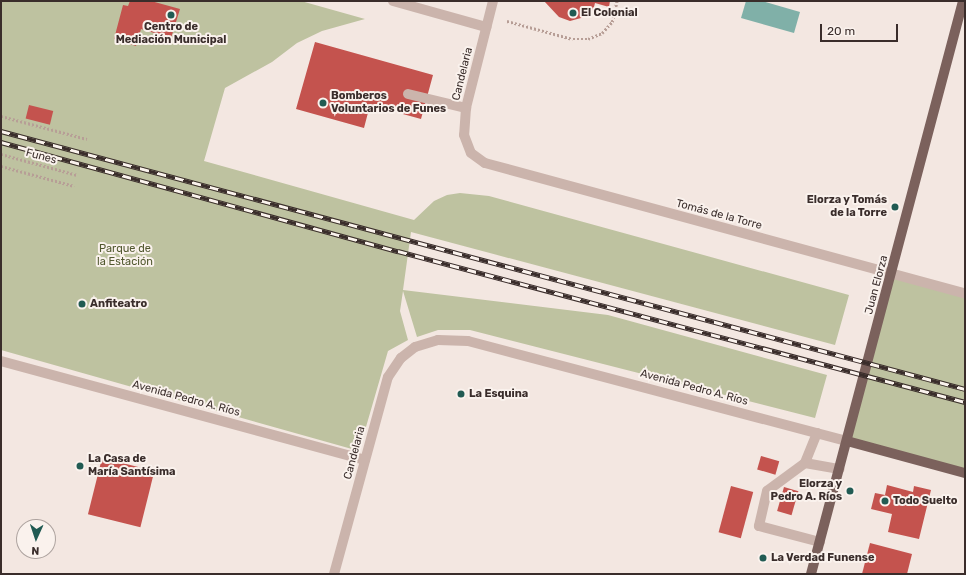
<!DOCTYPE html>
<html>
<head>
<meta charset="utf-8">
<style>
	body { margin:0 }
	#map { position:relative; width:966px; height:575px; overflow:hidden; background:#f3e7e1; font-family:Rubik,sans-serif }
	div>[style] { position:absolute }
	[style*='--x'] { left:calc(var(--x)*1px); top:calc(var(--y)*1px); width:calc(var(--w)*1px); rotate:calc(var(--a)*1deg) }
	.green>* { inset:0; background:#bec2a0 }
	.water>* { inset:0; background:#80b0a8 }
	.building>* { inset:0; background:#c4534e; transform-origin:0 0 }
	.path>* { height:2.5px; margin-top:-1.25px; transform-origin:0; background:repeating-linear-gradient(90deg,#b79e96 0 2px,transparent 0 4px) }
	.minor>* { height:10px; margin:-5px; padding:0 5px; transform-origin:5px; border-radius:5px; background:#cbb4ac }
	.major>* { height:10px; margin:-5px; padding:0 5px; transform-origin:5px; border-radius:5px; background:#7b615c }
	.rail>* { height:4.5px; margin-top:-2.25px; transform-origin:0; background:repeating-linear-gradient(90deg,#faf2ed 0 9px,#3a2d2b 0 18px); box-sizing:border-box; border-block:1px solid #3a2d2b }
	.dots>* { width:11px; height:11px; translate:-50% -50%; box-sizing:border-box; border:2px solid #faf2ed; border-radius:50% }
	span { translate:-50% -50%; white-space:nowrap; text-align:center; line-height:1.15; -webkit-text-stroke:4px #faf2ed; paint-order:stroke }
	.poi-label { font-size:11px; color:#3a2d2b; font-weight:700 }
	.left { translate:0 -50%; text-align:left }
	.right { translate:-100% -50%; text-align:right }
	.street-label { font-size:11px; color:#3a2d2b }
	.park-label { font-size:11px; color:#51582f }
	.frame { position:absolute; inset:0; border:2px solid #3a2d2b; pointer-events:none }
	.north { position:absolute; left:16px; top:519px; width:40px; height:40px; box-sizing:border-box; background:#faf2ed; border:1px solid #ada39f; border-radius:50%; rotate:183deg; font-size:11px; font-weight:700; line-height:16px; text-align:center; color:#3a2d2b }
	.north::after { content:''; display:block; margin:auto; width:14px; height:18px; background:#215b53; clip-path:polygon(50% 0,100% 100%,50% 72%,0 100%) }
	.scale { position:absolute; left:820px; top:24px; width:78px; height:18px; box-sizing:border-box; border:2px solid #3a2d2b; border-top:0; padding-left:5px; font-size:12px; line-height:14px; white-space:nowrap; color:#3a2d2b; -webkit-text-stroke:3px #faf2ed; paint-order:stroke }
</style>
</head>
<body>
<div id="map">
	<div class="green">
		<div style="clip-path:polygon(1px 1px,301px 1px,365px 19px,322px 31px,297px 43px,272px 62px,225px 88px,204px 161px,414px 220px,434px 201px,447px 195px,460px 193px,489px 196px,849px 295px,835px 345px,411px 232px,403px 290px,608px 315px,827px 375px,815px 418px,470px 330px,438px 330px,417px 337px,403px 291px,400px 311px,408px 340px,388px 351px,359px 451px,1px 350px)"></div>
		<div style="clip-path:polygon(892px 274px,965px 293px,965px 473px,847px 441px)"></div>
	</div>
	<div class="water">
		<div style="clip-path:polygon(746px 1px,762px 1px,800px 12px,794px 33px,741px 18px)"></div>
	</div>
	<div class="building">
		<div style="clip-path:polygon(130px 1px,151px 1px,180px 9px,171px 38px,141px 29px,136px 46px,114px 39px,123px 5px,128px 6px)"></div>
		<div style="clip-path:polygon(544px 1px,610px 1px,609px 7px,595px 3px,592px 15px,570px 21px,559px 17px)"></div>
		<div style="clip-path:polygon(315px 42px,433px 75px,421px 119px,370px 105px,364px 128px,296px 109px)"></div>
		<div style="left:29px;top:105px;width:25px;height:14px;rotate:14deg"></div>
		<div style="left:761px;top:456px;width:19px;height:14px;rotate:16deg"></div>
		<div style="left:102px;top:458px;width:54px;height:58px;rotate:14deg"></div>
		<div style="clip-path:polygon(887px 485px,913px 492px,914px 486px,931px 490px,919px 539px,888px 532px,892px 514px,871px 509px,875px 493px,885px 495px)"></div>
		<div style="left:731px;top:486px;width:23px;height:48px;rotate:15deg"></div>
		<div style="left:784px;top:487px;width:15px;height:25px;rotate:16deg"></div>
		<div style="clip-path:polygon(870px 543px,912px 554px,907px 574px,862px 574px)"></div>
	</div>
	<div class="path">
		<div style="--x:507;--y:21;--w:68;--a:15.3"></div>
		<div style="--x:573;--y:39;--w:15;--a:0"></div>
		<div style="--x:588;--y:39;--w:15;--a:-23"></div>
		<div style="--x:602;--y:33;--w:15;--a:-48"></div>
		<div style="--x:612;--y:22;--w:22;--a:-77"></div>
		<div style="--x:1;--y:116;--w:89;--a:15"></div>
		<div style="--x:1;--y:154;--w:79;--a:15.4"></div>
		<div style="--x:1;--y:166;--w:76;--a:15.3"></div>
	</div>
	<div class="minor">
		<div style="--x:393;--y:1;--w:97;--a:15.6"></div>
		<div style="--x:493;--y:1;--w:110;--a:104.2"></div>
		<div style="--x:466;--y:108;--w:27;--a:94"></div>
		<div style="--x:464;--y:135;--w:19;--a:69"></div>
		<div style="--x:471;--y:153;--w:17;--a:36"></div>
		<div style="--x:485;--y:163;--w:497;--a:15.2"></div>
		<div style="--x:408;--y:94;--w:60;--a:13.6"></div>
		<div style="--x:1;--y:361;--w:377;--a:15.2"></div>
		<div style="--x:817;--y:433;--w:32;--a:112"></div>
		<div style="--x:805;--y:463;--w:47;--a:143.6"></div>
		<div style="--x:767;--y:491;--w:36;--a:103"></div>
		<div style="--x:759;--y:526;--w:63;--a:14.7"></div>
		<div style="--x:805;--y:463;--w:35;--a:10"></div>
		<div style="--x:334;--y:574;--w:204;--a:-74.7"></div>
		<div style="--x:388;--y:377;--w:23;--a:-56"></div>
		<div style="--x:401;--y:358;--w:18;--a:-38"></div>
		<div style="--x:415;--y:347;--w:24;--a:-17"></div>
		<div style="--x:438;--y:340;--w:30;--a:2"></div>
		<div style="--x:468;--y:341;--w:392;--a:14.8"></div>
	</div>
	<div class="major">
		<div style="--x:847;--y:441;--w:122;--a:15.2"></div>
		<div style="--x:811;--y:574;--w:593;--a:-75.14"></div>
	</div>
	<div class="rail">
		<div style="--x:1;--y:131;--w:998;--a:14.98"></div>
		<div style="--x:1;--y:142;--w:412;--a:15.4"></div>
		<div style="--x:398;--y:251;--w:587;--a:14.91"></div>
	</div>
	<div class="dots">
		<div style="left:573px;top:13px;background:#215b53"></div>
		<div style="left:171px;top:15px;background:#215b53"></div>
		<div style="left:323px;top:103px;background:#215b53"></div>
		<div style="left:895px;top:207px;background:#215b53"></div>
		<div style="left:82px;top:304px;background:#215b53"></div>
		<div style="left:461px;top:394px;background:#215b53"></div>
		<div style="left:80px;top:466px;background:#215b53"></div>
		<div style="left:850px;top:491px;background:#215b53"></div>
		<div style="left:885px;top:501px;background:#215b53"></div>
		<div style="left:763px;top:558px;background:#215b53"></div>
	</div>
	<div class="poi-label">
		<span class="left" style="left:581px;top:13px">El Colonial</span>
		<span style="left:171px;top:34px">Centro de<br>Mediación Municipal</span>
		<span class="left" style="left:331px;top:103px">Bomberos<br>Voluntarios de Funes</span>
		<span class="right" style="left:887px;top:207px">Elorza y Tomás<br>de la Torre</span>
		<span class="left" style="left:90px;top:304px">Anfiteatro</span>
		<span class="left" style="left:469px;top:394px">La Esquina</span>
		<span class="left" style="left:88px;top:466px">La Casa de<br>María Santísima</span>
		<span class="right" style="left:842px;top:491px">Elorza y<br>Pedro A. Ríos</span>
		<span class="left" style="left:893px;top:501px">Todo Suelto</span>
		<span class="left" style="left:771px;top:558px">La Verdad Funense</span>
	</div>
	<div class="street-label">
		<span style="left:463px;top:74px;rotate:-76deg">Candelaria</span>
		<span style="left:41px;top:157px;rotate:15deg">Funes</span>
		<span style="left:719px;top:215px;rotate:15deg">Tomás de la Torre</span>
		<span style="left:877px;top:285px;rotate:-75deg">Juan Elorza</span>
		<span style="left:694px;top:388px;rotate:15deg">Avenida Pedro A. Ríos</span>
		<span style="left:186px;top:399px;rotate:15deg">Avenida Pedro A. Ríos</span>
		<span style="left:355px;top:453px;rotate:-75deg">Candelaria</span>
	</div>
	<div class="park-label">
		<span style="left:125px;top:256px">Parque de<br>la Estación</span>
	</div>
	<div class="frame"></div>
	<div class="north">N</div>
	<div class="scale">20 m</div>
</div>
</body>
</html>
